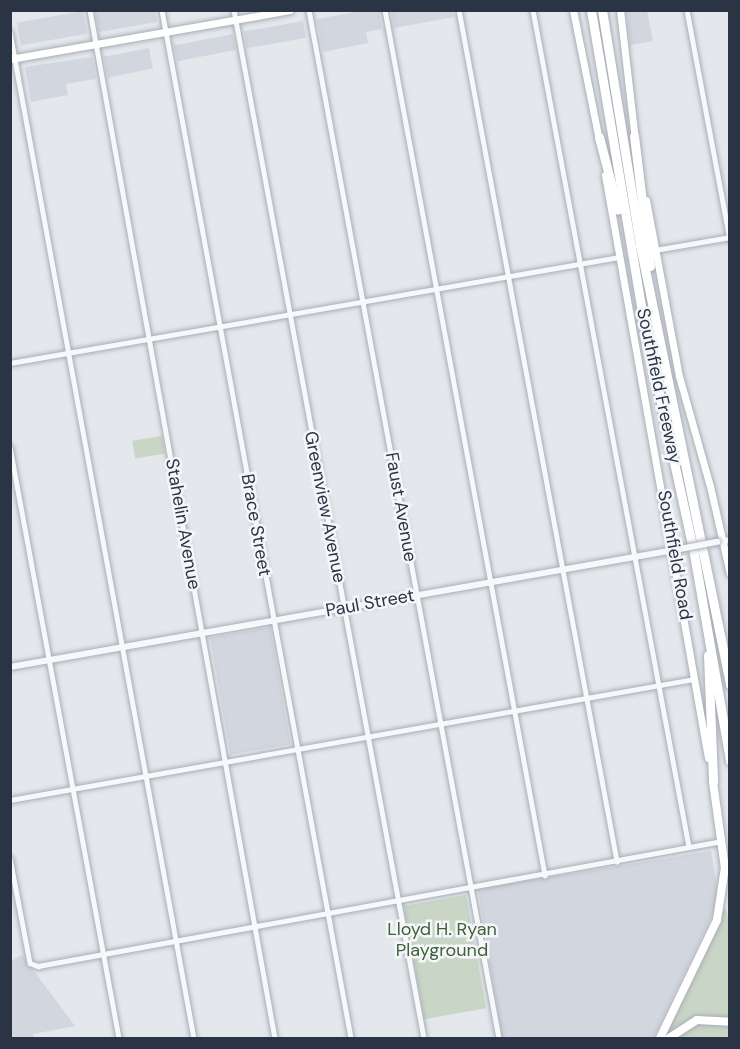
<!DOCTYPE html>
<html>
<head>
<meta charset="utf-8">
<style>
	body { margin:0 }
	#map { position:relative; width:740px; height:1049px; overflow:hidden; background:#e4e7ec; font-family:"DM Sans",sans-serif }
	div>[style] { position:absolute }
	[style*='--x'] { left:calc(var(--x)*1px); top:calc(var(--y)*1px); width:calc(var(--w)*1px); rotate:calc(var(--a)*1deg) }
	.built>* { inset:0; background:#d2d6de; transform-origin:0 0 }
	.green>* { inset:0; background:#c9d6c5; transform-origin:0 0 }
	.roads { filter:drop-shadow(0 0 2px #a9aeb7) drop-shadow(0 0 2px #a9aeb7) }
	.minor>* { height:4.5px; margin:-2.25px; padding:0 2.25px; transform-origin:2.25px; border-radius:2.25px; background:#f7f8fa }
	.tertiary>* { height:6px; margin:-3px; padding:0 3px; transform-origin:3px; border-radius:3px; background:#f7f8fa }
	.secondary>* { height:7px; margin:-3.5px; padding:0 3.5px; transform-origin:3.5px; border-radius:3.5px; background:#fff }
	.primary>* { height:8px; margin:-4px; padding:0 4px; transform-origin:4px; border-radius:4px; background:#fff }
	.motorway>* { height:9px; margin:-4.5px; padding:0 4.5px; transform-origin:4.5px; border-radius:4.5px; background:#fff }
	.bridges { filter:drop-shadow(0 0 2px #a9aeb7) drop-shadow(0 0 2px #a9aeb7) }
	.tertiary-bridge>* { height:6px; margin:-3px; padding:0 3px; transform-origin:3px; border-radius:3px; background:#f7f8fa }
	span { translate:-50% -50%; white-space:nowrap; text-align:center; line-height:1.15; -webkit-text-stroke:5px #f4f6f9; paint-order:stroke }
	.street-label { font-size:18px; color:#2b3445 }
	.park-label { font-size:18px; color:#3f6138 }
	.frame { position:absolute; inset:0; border:12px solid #2b3445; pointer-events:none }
</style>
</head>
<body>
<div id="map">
	<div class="built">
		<div style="clip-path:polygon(367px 10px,379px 11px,382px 29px,366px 32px,368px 43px,323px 52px,317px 19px)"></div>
		<div style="left:83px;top:11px;width:23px;height:67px;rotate:80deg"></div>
		<div style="clip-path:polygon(95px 11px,155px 11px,157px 22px,99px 32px)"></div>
		<div style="clip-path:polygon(391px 11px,453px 11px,454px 17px,394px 28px)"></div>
		<div style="clip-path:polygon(627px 11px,647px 11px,653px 41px,630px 45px)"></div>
		<div style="left:303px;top:21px;width:17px;height:60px;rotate:80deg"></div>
		<div style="left:233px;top:34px;width:16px;height:60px;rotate:79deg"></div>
		<div style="left:149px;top:48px;width:21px;height:46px;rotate:79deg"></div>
		<div style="clip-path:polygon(92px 57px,96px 79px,66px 84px,68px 95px,31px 102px,25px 67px)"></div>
		<div style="left:270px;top:627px;width:119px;height:61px;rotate:80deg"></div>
		<div style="clip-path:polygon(711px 851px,718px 894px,713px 913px,653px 1038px,502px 1038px,478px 889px)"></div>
		<div style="clip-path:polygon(22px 955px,75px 1026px,33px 1034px,34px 1038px,11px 1038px,11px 961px)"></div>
	</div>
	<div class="green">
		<div style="left:162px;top:436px;width:18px;height:30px;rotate:81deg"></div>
		<div style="left:466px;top:895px;width:115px;height:63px;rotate:80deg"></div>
		<div style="clip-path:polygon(725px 907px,730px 923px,729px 1018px,699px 1017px,663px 1038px)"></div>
		<div style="clip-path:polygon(722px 1023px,729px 1026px,729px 1038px,674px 1038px,697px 1024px)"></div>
	</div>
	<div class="roads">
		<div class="minor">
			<div style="--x:90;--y:10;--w:1045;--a:79.8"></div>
			<div style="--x:162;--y:10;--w:1045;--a:79.58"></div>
			<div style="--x:234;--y:10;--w:1045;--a:79.53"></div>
			<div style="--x:309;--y:10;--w:1045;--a:79.53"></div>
			<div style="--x:385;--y:10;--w:880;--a:79.52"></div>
			<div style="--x:459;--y:10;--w:866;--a:79.48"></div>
			<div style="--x:533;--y:10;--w:851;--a:79.44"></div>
			<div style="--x:687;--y:10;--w:234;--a:79.4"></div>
			<div style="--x:10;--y:32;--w:1023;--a:79.64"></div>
			<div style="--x:655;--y:250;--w:76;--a:-9.8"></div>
			<div style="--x:10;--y:363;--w:618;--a:-9.87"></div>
			<div style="--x:10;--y:447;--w:601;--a:79.55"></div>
			<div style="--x:10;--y:800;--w:695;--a:-10.03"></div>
			<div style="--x:10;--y:858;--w:107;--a:79.2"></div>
			<div style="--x:30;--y:963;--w:9;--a:21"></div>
			<div style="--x:38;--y:966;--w:695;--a:-10.36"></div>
		</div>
		<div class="tertiary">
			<div style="--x:718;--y:542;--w:12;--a:-9"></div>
			<div style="--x:10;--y:667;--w:680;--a:-9.99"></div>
		</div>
		<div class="secondary">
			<div style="--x:573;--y:10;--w:133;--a:78.7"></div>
			<div style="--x:620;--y:10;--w:130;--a:83.4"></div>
			<div style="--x:10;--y:59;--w:284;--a:-9.9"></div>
			<div style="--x:605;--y:175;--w:592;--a:79.98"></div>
			<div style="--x:646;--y:200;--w:179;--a:79.4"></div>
			<div style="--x:679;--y:376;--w:114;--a:74.3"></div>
			<div style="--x:710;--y:486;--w:90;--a:77.2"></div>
		</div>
		<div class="primary">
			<div style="--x:713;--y:782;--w:88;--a:82.1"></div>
			<div style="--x:660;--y:1038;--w:131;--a:-64.2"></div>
			<div style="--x:717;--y:920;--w:54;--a:-81.4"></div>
			<div style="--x:669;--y:1038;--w:33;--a:-33"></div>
			<div style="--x:697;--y:1020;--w:33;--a:3"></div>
		</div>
		<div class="motorway">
			<div style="--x:591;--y:10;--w:324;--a:80.4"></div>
			<div style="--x:645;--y:329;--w:230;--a:77.7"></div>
			<div style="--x:694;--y:554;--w:210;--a:80.1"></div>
			<div style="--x:602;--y:10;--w:238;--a:80.8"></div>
			<div style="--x:640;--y:245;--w:449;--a:78.4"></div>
			<div style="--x:634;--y:136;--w:131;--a:83"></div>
			<div style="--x:599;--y:137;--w:75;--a:75.4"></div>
			<div style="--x:708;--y:655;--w:127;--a:87.7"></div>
		</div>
	</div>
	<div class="bridges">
		<div class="tertiary-bridge">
			<div style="--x:680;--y:549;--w:38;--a:-11"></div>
		</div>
	</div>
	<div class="street-label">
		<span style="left:659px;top:386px;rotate:78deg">Southfield Freeway</span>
		<span style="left:325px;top:507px;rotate:79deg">Greenview Avenue</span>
		<span style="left:401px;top:507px;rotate:80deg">Faust Avenue</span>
		<span style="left:183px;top:524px;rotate:80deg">Stahelin Avenue</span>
		<span style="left:256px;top:525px;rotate:80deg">Brace Street</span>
		<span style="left:675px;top:555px;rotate:80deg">Southfield Road</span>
		<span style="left:370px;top:603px;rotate:-10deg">Paul Street</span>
	</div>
	<div class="park-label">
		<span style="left:442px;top:940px">Lloyd H. Ryan<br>Playground</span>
	</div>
	<div class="frame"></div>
</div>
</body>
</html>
